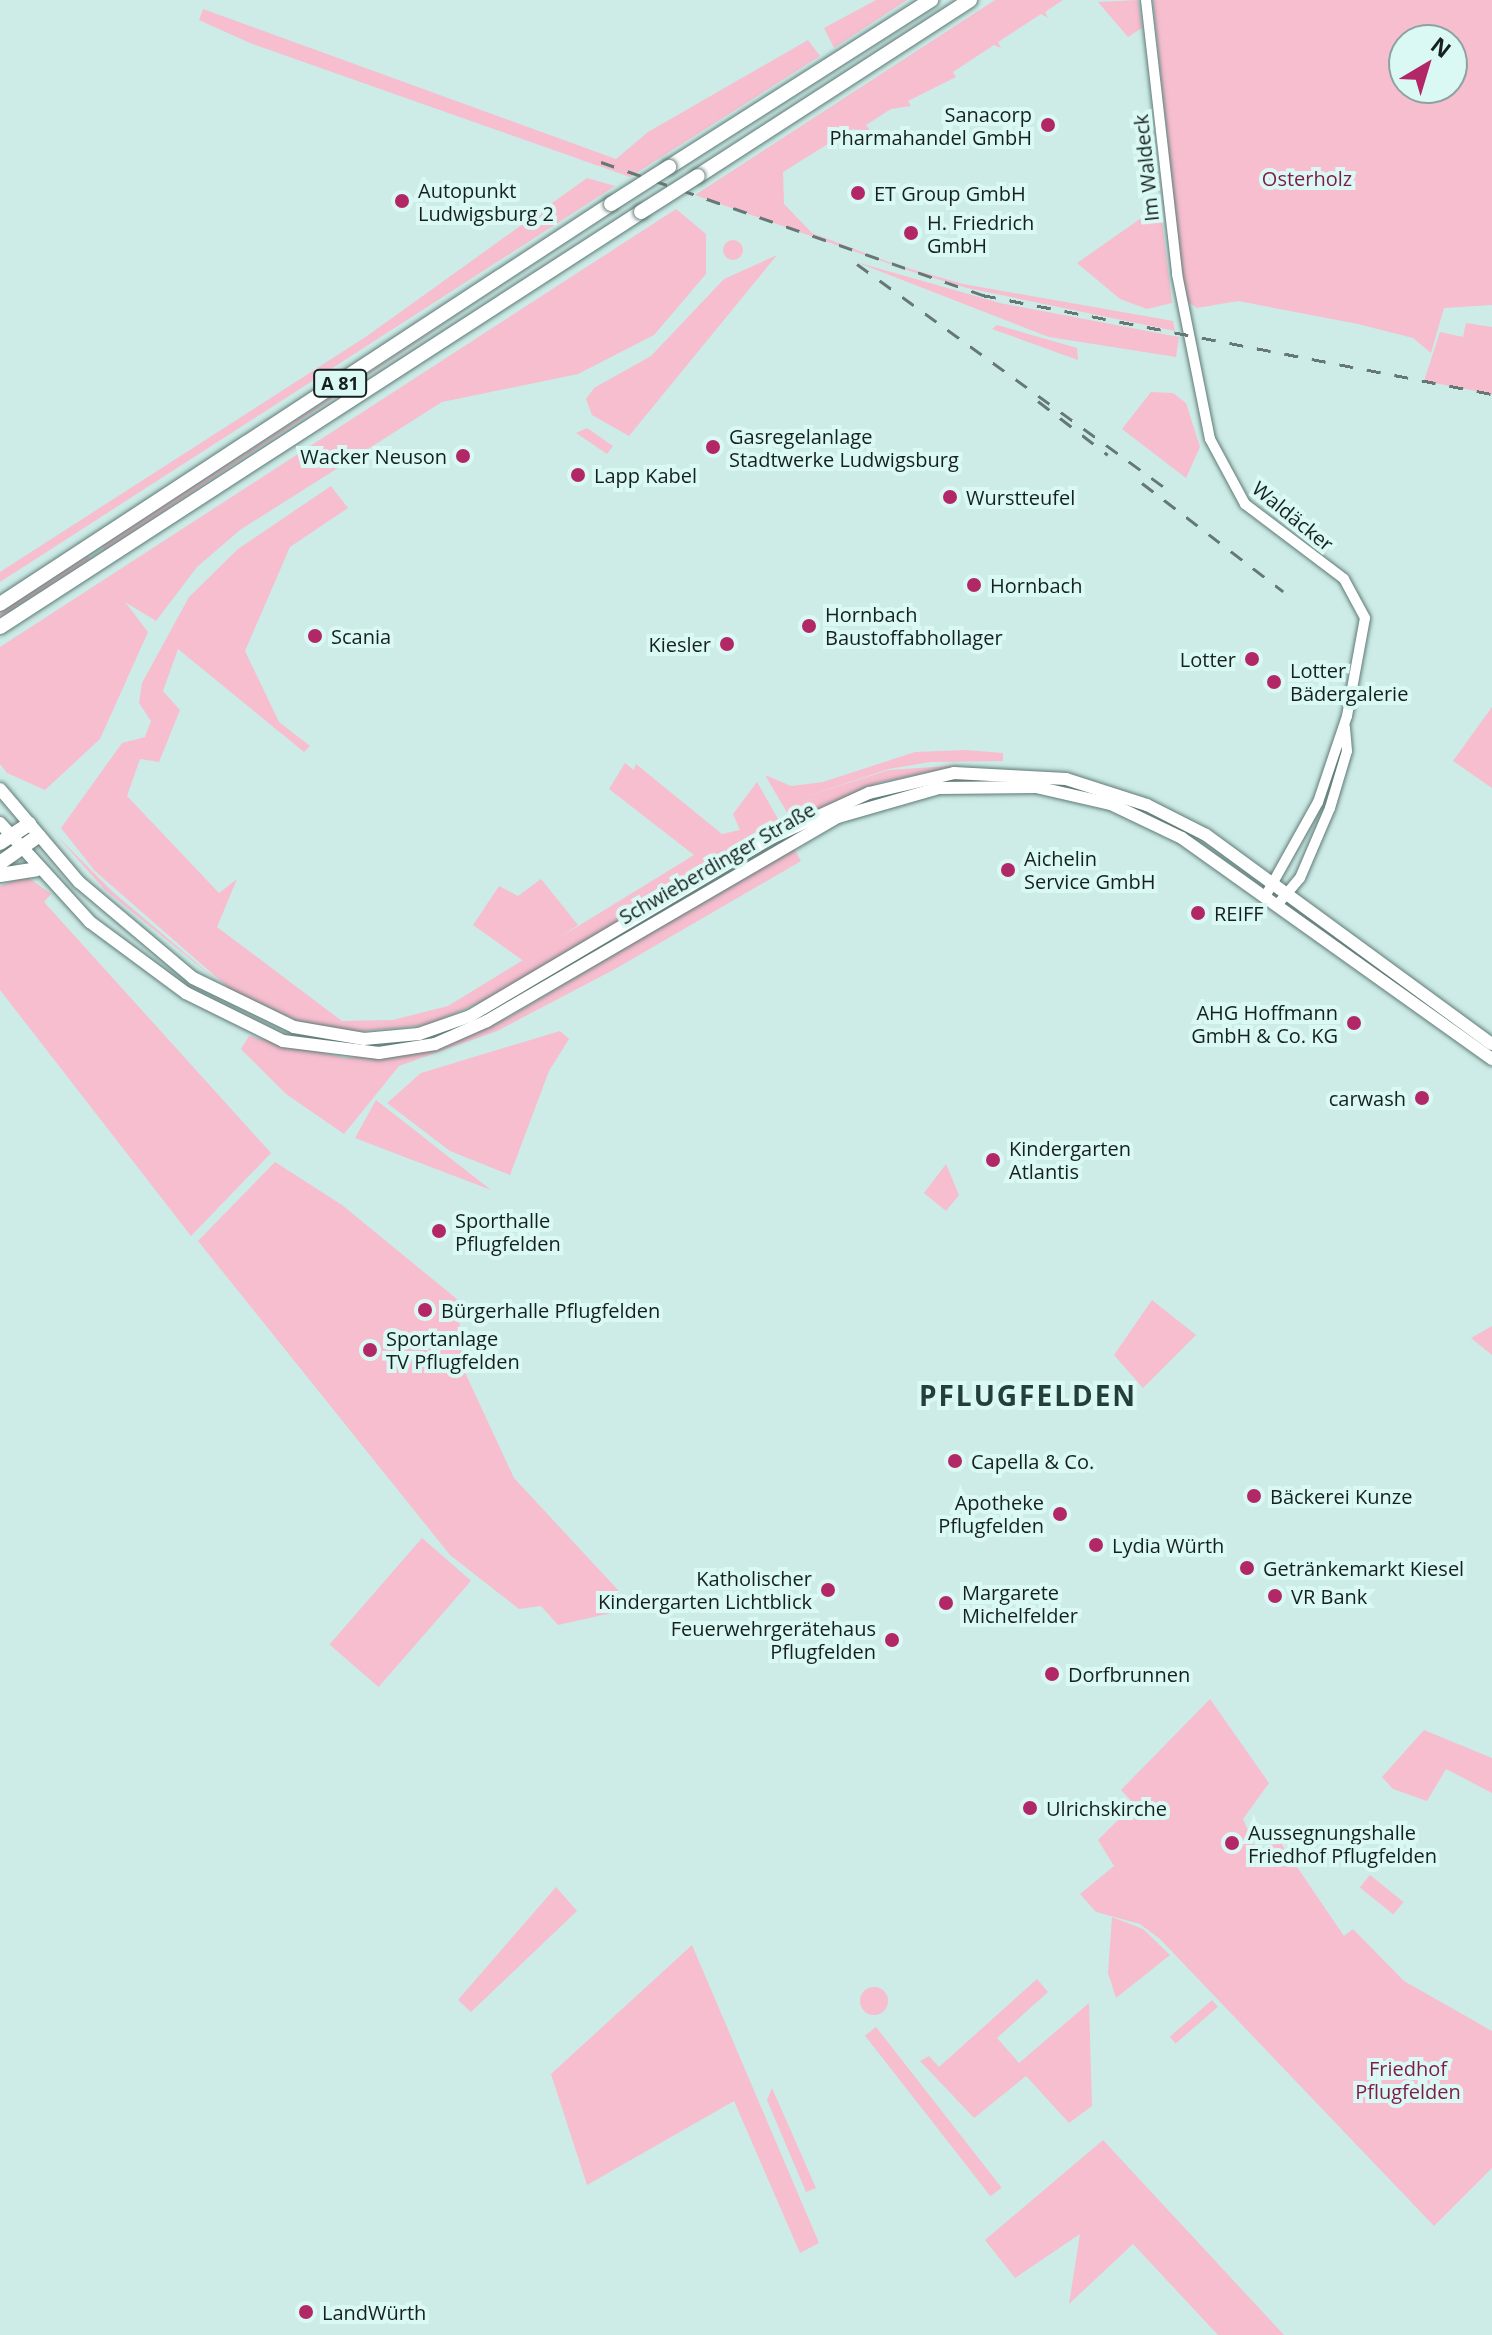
<!DOCTYPE html>
<html>
<head>
<meta charset="utf-8">
<style>
	body { margin:0 }
	#map { position:relative; width:1492px; height:2335px; overflow:hidden; background:#cdece7; font-family:"Open Sans",sans-serif }
	div>[style] { position:absolute }
	[style*='--x'] { left:calc(var(--x)*1px); top:calc(var(--y)*1px); width:calc(var(--w)*1px); rotate:calc(var(--a)*1deg) }
	.green>* { inset:0; background:#f6becf; transform-origin:0 0 }
	.round { border-radius:50% }
	.roads { filter:drop-shadow(0 0 2px #5f7a76) drop-shadow(0 0 2px #5f7a76) }
	.minor>* { height:10px; margin:-5px; padding:0 5px; transform-origin:5px; border-radius:5px; background:#fff }
	.major>* { height:12px; margin:-6px; padding:0 6px; transform-origin:6px; border-radius:6px; background:#fff }
	.highway>* { height:14px; margin:-7px; padding:0 7px; transform-origin:7px; border-radius:7px; background:#fff }
	.rail>* { height:3px; margin-top:-1.5px; transform-origin:0; background:repeating-linear-gradient(90deg,#657875 0 14px,transparent 0 28px) }
	.bridges { filter:drop-shadow(0 0 2px #5f7a76) drop-shadow(0 0 2px #5f7a76) }
	.highway-bridge>* { height:14px; margin:-7px; padding:0 7px; transform-origin:7px; border-radius:7px; background:#fff }
	.dots>* { width:22px; height:22px; translate:-50% -50%; box-sizing:border-box; border:4px solid #dbf9f4; border-radius:50% }
	span { translate:-50% -50%; white-space:nowrap; text-align:center; line-height:1.15; -webkit-text-stroke:8px #dbf9f4; paint-order:stroke }
	.shield-label span { padding:2px 6px; background:#dbf9f4; border:2px solid; border-radius:6px; -webkit-text-stroke-width:0 }
	.shield-label { font-size:18px; color:#16211f; font-weight:700 }
	.poi-label { font-size:20px; color:#16211f }
	.right { translate:-100% -50%; text-align:right }
	.left { translate:0 -50%; text-align:left }
	.street-label { font-size:20px; color:#16211f }
	.park-label { font-size:20px; color:#7e1c48 }
	.district-label { font-size:28px; color:#243e3a; font-weight:700; letter-spacing:2px }
	.north { position:absolute; left:1388px; top:24px; width:80px; height:80px; box-sizing:border-box; background:#dbf9f4; border:2px solid #8ca39f; border-radius:50%; rotate:38deg; font-size:22px; font-weight:700; line-height:32px; text-align:center; color:#16211f }
	.north::after { content:''; display:block; margin:auto; width:28px; height:36px; background:#b22867; clip-path:polygon(50% 0,100% 100%,50% 72%,0 100%) }
</style>
</head>
<body>
<div id="map">
	<div class="green">
		<div style="clip-path:polygon(876px 0,907px 0,834px 48px,824px 28px)"></div>
		<div style="clip-path:polygon(995px 0,1063px 0,1045px 12px,1048px 18px,1041px 14px,998px 42px,1001px 48px,994px 45px,953px 72px,956px 77px,908px 101px,911px 106px,891px 109px,866px 125px,871px 132px,852px 129px,783px 172px,784px 204px,812px 233px,894px 264px,963px 284px,1173px 321px,1175px 331px,967px 288px,910px 271px,695px 195px)"></div>
		<div style="clip-path:polygon(1138px 0,1142px 28px,1128px 37px,1098px 2px)"></div>
		<div style="clip-path:polygon(evenodd,1153px 0,1492px 0,1492px 305px,1444px 308px,1431px 353px,1413px 338px,1358px 324px,1238px 301px,1197px 308px,1184px 299px,1153px 0,1404px 40px,1452px 40px,1452px 88px,1404px 88px,1404px 40px)"></div>
		<div style="clip-path:polygon(203px 9px,616px 159px,648px 132px,808px 40px,820px 56px,630px 177px,250px 43px,199px 20px)"></div>
		<div style="clip-path:polygon(587px 178px,615px 186px,0 582px,0 572px,367px 336px)"></div>
		<div style="clip-path:polygon(1160px 205px,1172px 303px,1147px 309px,1120px 299px,1077px 263px)"></div>
		<div style="clip-path:polygon(676px 209px,706px 234px,706px 274px,654px 335px,578px 374px,442px 402px,240px 530px,197px 567px,156px 621px,125px 602px,148px 632px,100px 739px,45px 790px,7px 773px,0 764px,0 647px)"></div>
		<div class="round" style="left:723px;top:240px;width:20px;height:20px"></div>
		<div style="clip-path:polygon(777px 255px,629px 436px,592px 415px,586px 399px,594px 388px,651px 356px,724px 279px)"></div>
		<div style="clip-path:polygon(856px 262px,1000px 303px,1179px 337px,1176px 357px,1049px 337px)"></div>
		<div style="clip-path:polygon(466px 310px,105px 550px,102px 546px,188px 490px)"></div>
		<div style="clip-path:polygon(1466px 323px,1492px 327px,1492px 394px,1424px 381px,1440px 332px,1463px 337px)"></div>
		<div style="clip-path:polygon(997px 325px,1077px 348px,1078px 360px,992px 329px)"></div>
		<div style="clip-path:polygon(1151px 392px,1173px 393px,1186px 403px,1200px 447px,1186px 478px,1122px 429px)"></div>
		<div style="clip-path:polygon(587px 428px,613px 446px,607px 454px,576px 433px)"></div>
		<div style="clip-path:polygon(331px 486px,348px 508px,290px 547px,245px 651px,279px 722px,310px 746px,304px 752px,178px 649px,163px 691px,180px 710px,159px 762px,140px 759px,127px 796px,219px 893px,237px 879px,217px 927px,342px 1021px,393px 1020px,448px 1006px,694px 855px,609px 789px,625px 763px,634px 770px,636px 764px,722px 834px,740px 830px,733px 814px,757px 782px,782px 826px,493px 997px,427px 1025px,354px 1032px,302px 1023px,231px 990px,95px 871px,61px 828px,122px 743px,145px 737px,151px 721px,139px 703px,142px 683px,189px 597px,238px 549px)"></div>
		<div style="clip-path:polygon(88px 556px,90px 559px,0 617px,0 612px)"></div>
		<div style="clip-path:polygon(1492px 707px,1492px 788px,1453px 761px)"></div>
		<div style="clip-path:polygon(965px 750px,1003px 753px,1003px 761px,930px 762px,889px 769px,792px 801px,889px 770px,962px 765px,878px 783px,792px 821px,765px 775px,791px 786px,823px 782px,915px 752px)"></div>
		<div style="clip-path:polygon(56px 835px,114px 893px,225px 987px,105px 890px)"></div>
		<div style="clip-path:polygon(793px 847px,801px 861px,615px 969px,497px 1031px,399px 1066px,344px 1134px,286px 1094px,241px 1049px,249px 1036px,345px 1058px,442px 1048px,511px 1016px)"></div>
		<div style="clip-path:polygon(26px 876px,51px 894px,44px 902px,271px 1153px,191px 1236px,0 990px,0 886px)"></div>
		<div style="clip-path:polygon(541px 879px,578px 925px,525px 962px,473px 925px,499px 886px,518px 896px)"></div>
		<div style="clip-path:polygon(560px 1031px,569px 1039px,549px 1071px,510px 1175px,450px 1151px,387px 1103px,421px 1073px)"></div>
		<div style="clip-path:polygon(376px 1100px,491px 1190px,355px 1138px)"></div>
		<div style="clip-path:polygon(275px 1162px,342px 1205px,458px 1300px,462px 1366px,514px 1478px,618px 1590px,616px 1612px,558px 1625px,541px 1606px,519px 1609px,450px 1555px,198px 1241px)"></div>
		<div style="clip-path:polygon(946px 1164px,959px 1195px,946px 1211px,924px 1193px)"></div>
		<div style="clip-path:polygon(1152px 1300px,1196px 1335px,1143px 1388px,1114px 1355px)"></div>
		<div style="clip-path:polygon(1492px 1326px,1492px 1355px,1471px 1338px)"></div>
		<div style="left:422px;top:1538px;width:65px;height:141px;rotate:41deg"></div>
		<div style="clip-path:polygon(1210px 1699px,1269px 1783px,1243px 1819px,1257px 1851px,1280px 1842px,1344px 1936px,1353px 1929px,1404px 1981px,1492px 2031px,1492px 2168px,1434px 2226px,1160px 1939px,1140px 1924px,1096px 1912px,1080px 1894px,1114px 1866px,1098px 1840px,1134px 1804px,1121px 1790px)"></div>
		<div style="clip-path:polygon(1424px 1730px,1492px 1758px,1492px 1793px,1446px 1769px,1427px 1801px,1393px 1789px,1382px 1777px)"></div>
		<div style="left:1370px;top:1875px;width:43px;height:16px;rotate:39deg"></div>
		<div style="clip-path:polygon(556px 1887px,577px 1911px,471px 2012px,458px 2000px)"></div>
		<div style="clip-path:polygon(1112px 1917px,1143px 1929px,1170px 1955px,1116px 1998px,1108px 1973px)"></div>
		<div style="clip-path:polygon(692px 1945px,819px 2243px,800px 2253px,734px 2101px,587px 2185px,551px 2074px)"></div>
		<div style="clip-path:polygon(1037px 1979px,1048px 1992px,997px 2038px,1019px 2063px,1089px 2003px,1092px 2106px,1069px 2123px,1026px 2076px,974px 2118px,920px 2061px,929px 2056px,939px 2067px)"></div>
		<div class="round" style="left:860px;top:1987px;width:28px;height:28px"></div>
		<div style="left:1212px;top:2000px;width:9px;height:56px;rotate:49deg"></div>
		<div style="left:876px;top:2027px;width:204px;height:14px;rotate:52deg"></div>
		<div style="clip-path:polygon(772px 2088px,816px 2188px,806px 2192px,767px 2100px)"></div>
		<div style="clip-path:polygon(1103px 2140px,1284px 2335px,1218px 2335px,1133px 2244px,1069px 2304px,1080px 2234px,1015px 2278px,985px 2240px)"></div>
	</div>
	<div class="roads">
		<div class="minor">
			<div style="--x:1146;--y:0;--w:276;--a:83.5"></div>
			<div style="--x:1177;--y:274;--w:168;--a:78.7"></div>
			<div style="--x:1210;--y:439;--w:74;--a:61.7"></div>
			<div style="--x:1245;--y:504;--w:124;--a:37.1"></div>
			<div style="--x:1344;--y:579;--w:44;--a:61.7"></div>
			<div style="--x:1365;--y:618;--w:100;--a:100.4"></div>
			<div style="--x:1347;--y:716;--w:91;--a:108.6"></div>
			<div style="--x:1318;--y:802;--w:107;--a:119.2"></div>
			<div style="--x:1278;--y:904;--w:34;--a:-50"></div>
			<div style="--x:1300;--y:878;--w:76;--a:-66.8"></div>
			<div style="--x:1330;--y:808;--w:59;--a:-73.4"></div>
			<div style="--x:1347;--y:751;--w:24;--a:-95"></div>
		</div>
		<div class="major">
			<div style="--x:0;--y:789;--w:122;--a:49.7"></div>
			<div style="--x:79;--y:882;--w:149;--a:40.1"></div>
			<div style="--x:193;--y:978;--w:112;--a:25.9"></div>
			<div style="--x:294;--y:1027;--w:71;--a:9.7"></div>
			<div style="--x:364;--y:1039;--w:55;--a:-5.2"></div>
			<div style="--x:419;--y:1034;--w:54;--a:-19.4"></div>
			<div style="--x:470;--y:1016;--w:350;--a:-30.6"></div>
			<div style="--x:771;--y:838;--w:108;--a:-24.7"></div>
			<div style="--x:869;--y:793;--w:87;--a:-13.2"></div>
			<div style="--x:954;--y:773;--w:112;--a:3.1"></div>
			<div style="--x:1066;--y:779;--w:85;--a:17.8"></div>
			<div style="--x:1147;--y:805;--w:66;--a:27"></div>
			<div style="--x:1206;--y:835;--w:354;--a:36.2"></div>
			<div style="--x:0;--y:823;--w:134;--a:47.7"></div>
			<div style="--x:90;--y:922;--w:119;--a:36.5"></div>
			<div style="--x:186;--y:993;--w:108;--a:26.3"></div>
			<div style="--x:283;--y:1041;--w:97;--a:7.1"></div>
			<div style="--x:379;--y:1053;--w:57;--a:-9.1"></div>
			<div style="--x:435;--y:1044;--w:57;--a:-23.9"></div>
			<div style="--x:487;--y:1021;--w:406;--a:-30.2"></div>
			<div style="--x:838;--y:817;--w:105;--a:-16"></div>
			<div style="--x:939;--y:788;--w:97;--a:-0.6"></div>
			<div style="--x:1036;--y:787;--w:77;--a:12.8"></div>
			<div style="--x:1111;--y:804;--w:79;--a:25.6"></div>
			<div style="--x:1182;--y:838;--w:381;--a:35.5"></div>
		</div>
		<div class="highway">
			<div style="--x:669;--y:167;--w:311;--a:-32.5"></div>
			<div style="--x:698;--y:176;--w:324;--a:-32.9"></div>
			<div style="--x:0;--y:604;--w:730;--a:-33.21"></div>
			<div style="--x:0;--y:627;--w:764;--a:-32.92"></div>
			<div style="--x:0;--y:843;--w:35;--a:-33"></div>
			<div style="--x:0;--y:863;--w:47;--a:-35.4"></div>
			<div style="--x:0;--y:875;--w:37;--a:-9"></div>
		</div>
	</div>
	<div class="rail">
		<div style="--x:601;--y:162;--w:404;--a:19.2"></div>
		<div style="--x:982;--y:295;--w:520;--a:10.99"></div>
		<div style="--x:857;--y:264;--w:389;--a:36"></div>
		<div style="--x:1038;--y:401;--w:88;--a:37.6"></div>
		<div style="--x:1142;--y:483;--w:178;--a:37.5"></div>
	</div>
	<div class="bridges">
		<div class="highway-bridge">
			<div style="--x:611;--y:204;--w:69;--a:-32.5"></div>
			<div style="--x:641;--y:212;--w:67;--a:-32.3"></div>
		</div>
	</div>
	<div class="dots">
		<div style="left:1048px;top:125px;background:#b22867"></div>
		<div style="left:858px;top:193px;background:#b22867"></div>
		<div style="left:402px;top:201px;background:#b22867"></div>
		<div style="left:911px;top:233px;background:#b22867"></div>
		<div style="left:713px;top:447px;background:#b22867"></div>
		<div style="left:463px;top:456px;background:#b22867"></div>
		<div style="left:578px;top:475px;background:#b22867"></div>
		<div style="left:950px;top:497px;background:#b22867"></div>
		<div style="left:974px;top:585px;background:#b22867"></div>
		<div style="left:809px;top:626px;background:#b22867"></div>
		<div style="left:315px;top:636px;background:#b22867"></div>
		<div style="left:727px;top:644px;background:#b22867"></div>
		<div style="left:1252px;top:659px;background:#b22867"></div>
		<div style="left:1274px;top:682px;background:#b22867"></div>
		<div style="left:1008px;top:870px;background:#b22867"></div>
		<div style="left:1198px;top:913px;background:#b22867"></div>
		<div style="left:1354px;top:1023px;background:#b22867"></div>
		<div style="left:1422px;top:1098px;background:#b22867"></div>
		<div style="left:993px;top:1160px;background:#b22867"></div>
		<div style="left:439px;top:1231px;background:#b22867"></div>
		<div style="left:425px;top:1310px;background:#b22867"></div>
		<div style="left:370px;top:1350px;background:#b22867"></div>
		<div style="left:955px;top:1461px;background:#b22867"></div>
		<div style="left:1254px;top:1496px;background:#b22867"></div>
		<div style="left:1060px;top:1514px;background:#b22867"></div>
		<div style="left:1096px;top:1545px;background:#b22867"></div>
		<div style="left:1247px;top:1568px;background:#b22867"></div>
		<div style="left:828px;top:1590px;background:#b22867"></div>
		<div style="left:1275px;top:1596px;background:#b22867"></div>
		<div style="left:946px;top:1603px;background:#b22867"></div>
		<div style="left:892px;top:1640px;background:#b22867"></div>
		<div style="left:1052px;top:1674px;background:#b22867"></div>
		<div style="left:1030px;top:1808px;background:#b22867"></div>
		<div style="left:1232px;top:1843px;background:#b22867"></div>
		<div style="left:306px;top:2312px;background:#b22867"></div>
	</div>
	<div class="shield-label">
		<span style="left:340px;top:383px">A 81</span>
	</div>
	<div class="poi-label">
		<span class="right" style="left:1032px;top:126px">Sanacorp<br>Pharmahandel GmbH</span>
		<span class="left" style="left:418px;top:202px">Autopunkt<br>Ludwigsburg 2</span>
		<span class="left" style="left:874px;top:193px">ET Group GmbH</span>
		<span class="left" style="left:927px;top:234px">H. Friedrich<br>GmbH</span>
		<span class="left" style="left:729px;top:448px">Gasregelanlage<br>Stadtwerke Ludwigsburg</span>
		<span class="right" style="left:447px;top:456px">Wacker Neuson</span>
		<span class="left" style="left:594px;top:475px">Lapp Kabel</span>
		<span class="left" style="left:966px;top:497px">Wurstteufel</span>
		<span class="left" style="left:990px;top:585px">Hornbach</span>
		<span class="left" style="left:825px;top:626px">Hornbach<br>Baustoffabhollager</span>
		<span class="left" style="left:331px;top:636px">Scania</span>
		<span class="right" style="left:711px;top:644px">Kiesler</span>
		<span class="right" style="left:1236px;top:659px">Lotter</span>
		<span class="left" style="left:1290px;top:682px">Lotter<br>Bädergalerie</span>
		<span class="left" style="left:1024px;top:870px">Aichelin<br>Service GmbH</span>
		<span class="left" style="left:1214px;top:913px">REIFF</span>
		<span class="right" style="left:1338px;top:1024px">AHG Hoffmann<br>GmbH &amp; Co. KG</span>
		<span class="right" style="left:1406px;top:1098px">carwash</span>
		<span class="left" style="left:1009px;top:1160px">Kindergarten<br>Atlantis</span>
		<span class="left" style="left:455px;top:1232px">Sporthalle<br>Pflugfelden</span>
		<span class="left" style="left:441px;top:1310px">Bürgerhalle Pflugfelden</span>
		<span class="left" style="left:386px;top:1350px">Sportanlage<br>TV Pflugfelden</span>
		<span class="left" style="left:971px;top:1461px">Capella &amp; Co.</span>
		<span class="left" style="left:1270px;top:1496px">Bäckerei Kunze</span>
		<span class="right" style="left:1044px;top:1514px">Apotheke<br>Pflugfelden</span>
		<span class="left" style="left:1112px;top:1545px">Lydia Würth</span>
		<span class="left" style="left:1263px;top:1568px">Getränkemarkt Kiesel</span>
		<span class="right" style="left:812px;top:1590px">Katholischer<br>Kindergarten Lichtblick</span>
		<span class="left" style="left:962px;top:1604px">Margarete<br>Michelfelder</span>
		<span class="left" style="left:1291px;top:1596px">VR Bank</span>
		<span class="right" style="left:876px;top:1640px">Feuerwehrgerätehaus<br>Pflugfelden</span>
		<span class="left" style="left:1068px;top:1674px">Dorfbrunnen</span>
		<span class="left" style="left:1046px;top:1808px">Ulrichskirche</span>
		<span class="left" style="left:1248px;top:1844px">Aussegnungshalle<br>Friedhof Pflugfelden</span>
		<span class="left" style="left:322px;top:2312px">LandWürth</span>
	</div>
	<div class="street-label">
		<span style="left:1146px;top:168px;rotate:-96deg">Im Waldeck</span>
		<span style="left:1293px;top:516px;rotate:39deg">Waldäcker</span>
		<span style="left:717px;top:863px;rotate:-30deg">Schwieberdinger Straße</span>
	</div>
	<div class="park-label">
		<span style="left:1307px;top:178px">Osterholz</span>
		<span style="left:1408px;top:2080px">Friedhof<br>Pflugfelden</span>
	</div>
	<div class="district-label">
		<span style="left:1028px;top:1395px">PFLUGFELDEN</span>
	</div>
	<div class="north">N</div>
</div>
</body>
</html>
